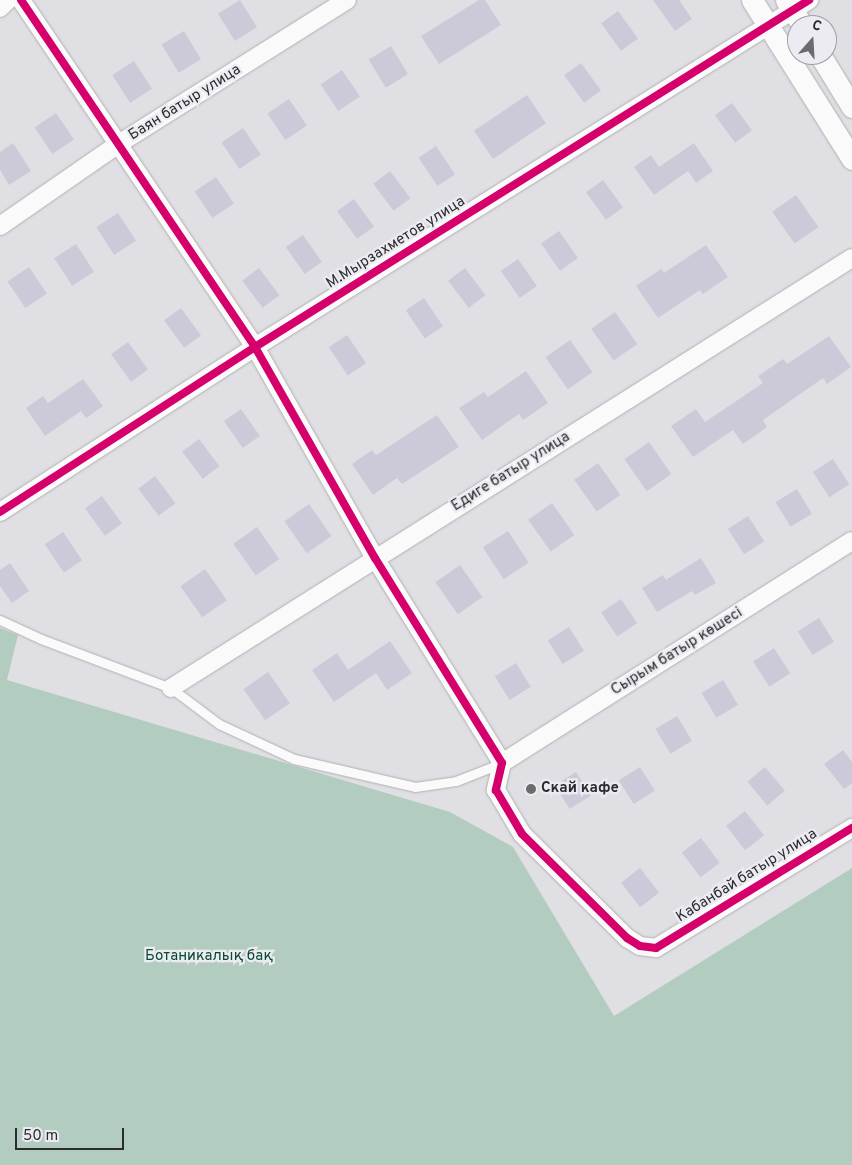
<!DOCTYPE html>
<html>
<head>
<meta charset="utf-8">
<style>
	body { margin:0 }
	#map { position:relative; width:852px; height:1165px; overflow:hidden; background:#e0dfe3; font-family:Overpass,sans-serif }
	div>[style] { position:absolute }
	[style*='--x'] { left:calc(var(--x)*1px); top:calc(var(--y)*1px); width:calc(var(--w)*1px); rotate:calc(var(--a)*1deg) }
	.green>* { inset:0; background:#b3ccc0 }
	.building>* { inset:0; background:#cccad9; transform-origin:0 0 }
	.roads { filter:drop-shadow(0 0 1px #b1b0b3) drop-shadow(0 0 1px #b1b0b3) }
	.service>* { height:9px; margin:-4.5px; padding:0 4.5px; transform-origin:4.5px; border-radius:4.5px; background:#fafafb }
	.minor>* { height:18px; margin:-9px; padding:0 9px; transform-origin:9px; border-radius:9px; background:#fafafb }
	.tertiary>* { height:21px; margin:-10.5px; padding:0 10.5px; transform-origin:10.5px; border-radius:10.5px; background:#fafafb }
	.cycleway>* { height:8px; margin:-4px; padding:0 4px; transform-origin:4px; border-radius:4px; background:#d6006c }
	.dots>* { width:14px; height:14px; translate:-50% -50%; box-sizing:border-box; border:2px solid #ecebf2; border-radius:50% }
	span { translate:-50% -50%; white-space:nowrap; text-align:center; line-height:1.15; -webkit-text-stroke:4.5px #ecebf2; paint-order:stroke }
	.street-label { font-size:15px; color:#2c2c2f }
	.poi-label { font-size:15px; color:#2c2c2f; font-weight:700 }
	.left { translate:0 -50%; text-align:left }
	.park-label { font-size:15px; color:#084a31 }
	.north { position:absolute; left:787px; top:15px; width:50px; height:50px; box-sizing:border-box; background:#ecebf2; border:1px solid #9f9fa4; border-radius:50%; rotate:19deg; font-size:14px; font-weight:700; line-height:20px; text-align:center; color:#2c2c2f }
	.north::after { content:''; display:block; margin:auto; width:18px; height:22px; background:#6b6b6e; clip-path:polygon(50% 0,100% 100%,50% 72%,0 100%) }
	.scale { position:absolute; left:15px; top:1128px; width:109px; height:22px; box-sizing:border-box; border:2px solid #2c2c2f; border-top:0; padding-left:6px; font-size:15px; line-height:18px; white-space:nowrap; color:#2c2c2f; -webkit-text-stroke:4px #ecebf2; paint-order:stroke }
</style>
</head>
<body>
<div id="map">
	<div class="green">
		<div style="clip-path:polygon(0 628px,18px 635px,7px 680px,450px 812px,513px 847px,614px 1016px,852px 868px,852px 1165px,0 1165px)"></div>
	</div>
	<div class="building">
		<div style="left:240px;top:0;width:32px;height:26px;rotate:58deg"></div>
		<div style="clip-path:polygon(479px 0,485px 0,501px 25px,439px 64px,421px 36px)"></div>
		<div style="clip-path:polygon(653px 0,679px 0,692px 19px,675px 31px)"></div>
		<div style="left:618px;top:11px;width:34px;height:21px;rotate:54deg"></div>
		<div style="left:184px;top:31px;width:33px;height:26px;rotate:59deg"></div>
		<div style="left:391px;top:46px;width:33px;height:26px;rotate:59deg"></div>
		<div style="left:134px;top:61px;width:33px;height:26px;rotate:57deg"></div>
		<div style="left:581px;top:63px;width:34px;height:21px;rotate:54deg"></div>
		<div style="left:342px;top:70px;width:32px;height:26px;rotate:56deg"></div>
		<div style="left:527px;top:95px;width:34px;height:64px;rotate:56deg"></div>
		<div style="left:289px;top:99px;width:32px;height:26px;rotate:56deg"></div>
		<div style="left:732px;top:103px;width:34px;height:21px;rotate:54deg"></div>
		<div style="left:56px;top:113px;width:32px;height:26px;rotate:56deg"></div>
		<div style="left:243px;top:128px;width:32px;height:26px;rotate:56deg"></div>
		<div style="clip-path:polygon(13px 143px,31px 171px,9px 185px,0 170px,0 152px)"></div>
		<div style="clip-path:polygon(694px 143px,713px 171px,696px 183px,688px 171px,654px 195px,634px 167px,651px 155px,659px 167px)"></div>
		<div style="left:436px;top:146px;width:34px;height:21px;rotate:56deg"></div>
		<div style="left:390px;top:171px;width:34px;height:21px;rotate:53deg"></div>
		<div style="left:216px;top:177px;width:32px;height:26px;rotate:56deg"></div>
		<div style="left:603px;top:180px;width:34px;height:21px;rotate:54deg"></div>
		<div style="left:796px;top:195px;width:39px;height:29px;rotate:55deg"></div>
		<div style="left:354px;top:199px;width:34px;height:21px;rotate:54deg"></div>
		<div style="left:118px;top:213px;width:33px;height:26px;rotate:57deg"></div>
		<div style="left:559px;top:231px;width:33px;height:22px;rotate:55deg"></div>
		<div style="left:303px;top:235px;width:33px;height:21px;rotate:55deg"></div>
		<div style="left:76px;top:244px;width:33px;height:26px;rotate:57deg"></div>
		<div style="clip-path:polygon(706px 245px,728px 277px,703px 294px,700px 290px,658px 318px,636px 286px,661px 269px,664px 273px)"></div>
		<div style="left:518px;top:259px;width:33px;height:21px;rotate:55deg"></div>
		<div style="left:29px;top:267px;width:32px;height:26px;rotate:56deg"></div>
		<div style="left:259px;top:268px;width:34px;height:21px;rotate:53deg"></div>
		<div style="left:465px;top:268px;width:34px;height:21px;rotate:53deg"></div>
		<div style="left:424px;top:298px;width:34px;height:22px;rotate:56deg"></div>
		<div style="left:181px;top:308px;width:34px;height:21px;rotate:54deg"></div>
		<div style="left:615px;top:312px;width:39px;height:29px;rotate:55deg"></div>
		<div style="left:347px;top:335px;width:34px;height:22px;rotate:56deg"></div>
		<div style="clip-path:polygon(829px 336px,851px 367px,827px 384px,823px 378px,763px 420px,767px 427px,743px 444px,733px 430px,693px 457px,671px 426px,696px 409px,705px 422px,763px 383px,758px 376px,783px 359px,787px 364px)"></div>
		<div style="left:570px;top:340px;width:39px;height:30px;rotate:55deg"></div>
		<div style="left:128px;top:342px;width:34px;height:21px;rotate:54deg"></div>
		<div style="clip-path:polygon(526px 371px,548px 403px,523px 420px,519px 414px,482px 440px,459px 408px,484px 392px,488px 397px)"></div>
		<div style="clip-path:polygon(83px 379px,103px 406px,86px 418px,81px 411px,45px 436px,26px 408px,43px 396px,48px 403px)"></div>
		<div style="left:241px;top:409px;width:33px;height:21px;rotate:55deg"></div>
		<div style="clip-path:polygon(437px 415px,459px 447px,402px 484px,397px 478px,373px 495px,352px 464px,372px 450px,376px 455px)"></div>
		<div style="left:199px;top:439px;width:34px;height:21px;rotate:53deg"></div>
		<div style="left:649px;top:442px;width:39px;height:30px;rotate:55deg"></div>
		<div style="left:833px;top:459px;width:30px;height:24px;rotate:57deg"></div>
		<div style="left:598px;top:463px;width:39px;height:29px;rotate:55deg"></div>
		<div style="left:155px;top:476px;width:34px;height:21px;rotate:53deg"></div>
		<div style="left:797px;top:489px;width:29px;height:25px;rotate:59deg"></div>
		<div style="left:102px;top:496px;width:34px;height:21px;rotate:54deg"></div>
		<div style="left:552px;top:503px;width:39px;height:29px;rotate:55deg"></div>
		<div style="left:309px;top:504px;width:39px;height:30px;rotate:55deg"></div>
		<div style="left:748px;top:516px;width:30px;height:24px;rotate:57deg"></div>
		<div style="left:257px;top:527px;width:39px;height:29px;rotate:55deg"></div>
		<div style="left:508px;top:531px;width:38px;height:30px;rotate:57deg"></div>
		<div style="left:63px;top:532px;width:34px;height:22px;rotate:56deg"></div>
		<div style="clip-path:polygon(701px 558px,716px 583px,695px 595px,692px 591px,657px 612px,642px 588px,663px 575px,666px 580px)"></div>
		<div style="clip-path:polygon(10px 563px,29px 591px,12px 603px,0 586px,0 570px)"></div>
		<div style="left:460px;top:565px;width:39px;height:30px;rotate:55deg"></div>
		<div style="left:205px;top:569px;width:38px;height:30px;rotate:55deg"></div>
		<div style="left:621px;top:599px;width:29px;height:24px;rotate:56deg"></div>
		<div style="left:819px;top:618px;width:28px;height:25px;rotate:58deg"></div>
		<div style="left:569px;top:627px;width:28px;height:25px;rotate:58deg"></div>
		<div style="clip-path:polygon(390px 641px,412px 673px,387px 690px,376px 673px,334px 702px,312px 670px,337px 653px,348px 670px)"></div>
		<div style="left:774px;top:648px;width:30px;height:25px;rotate:57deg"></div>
		<div style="left:516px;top:663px;width:28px;height:25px;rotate:58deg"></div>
		<div style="left:268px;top:672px;width:38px;height:30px;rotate:55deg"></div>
		<div style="left:723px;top:680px;width:29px;height:25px;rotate:59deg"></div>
		<div style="left:677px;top:716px;width:29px;height:25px;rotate:59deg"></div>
		<div style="clip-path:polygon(843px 750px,852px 762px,852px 783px,844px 789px,824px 764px)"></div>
		<div style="left:640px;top:767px;width:28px;height:25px;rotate:58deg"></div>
		<div style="left:765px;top:767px;width:31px;height:23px;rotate:50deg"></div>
		<div style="left:576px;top:772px;width:28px;height:25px;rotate:58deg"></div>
		<div style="left:745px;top:811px;width:31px;height:24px;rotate:52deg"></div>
		<div style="left:701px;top:838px;width:31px;height:24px;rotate:53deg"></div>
		<div style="left:640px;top:868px;width:31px;height:24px;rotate:52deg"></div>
	</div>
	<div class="roads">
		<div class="service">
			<div style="--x:0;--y:620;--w:45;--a:24.9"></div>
			<div style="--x:41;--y:639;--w:139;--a:20.7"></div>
			<div style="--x:171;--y:688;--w:60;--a:36.9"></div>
			<div style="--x:219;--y:724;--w:83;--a:25"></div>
			<div style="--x:294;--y:759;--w:124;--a:13"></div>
			<div style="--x:415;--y:787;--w:41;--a:-8.3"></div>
			<div style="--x:456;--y:781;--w:49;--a:-21.4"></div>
		</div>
		<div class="minor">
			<div style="--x:21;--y:0;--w:419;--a:56"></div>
			<div style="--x:255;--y:347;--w:243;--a:60.4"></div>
			<div style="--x:375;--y:558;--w:241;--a:58.2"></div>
			<div style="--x:502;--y:763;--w:28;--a:103"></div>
			<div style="--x:496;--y:790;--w:51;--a:59.4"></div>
			<div style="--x:522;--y:834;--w:148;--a:44.7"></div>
			<div style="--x:627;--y:938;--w:15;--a:32"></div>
			<div style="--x:640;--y:946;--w:16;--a:7"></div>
			<div style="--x:656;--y:948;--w:230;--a:-31.5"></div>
			<div style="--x:0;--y:8;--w:11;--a:-45"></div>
			<div style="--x:0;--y:226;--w:146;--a:-34.7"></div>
			<div style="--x:120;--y:143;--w:268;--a:-32.2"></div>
			<div style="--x:0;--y:512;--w:304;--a:-32.9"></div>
			<div style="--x:255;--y:347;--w:654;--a:-32.06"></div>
			<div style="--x:171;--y:688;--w:805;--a:-32.27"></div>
			<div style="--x:502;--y:763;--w:414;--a:-32.4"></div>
		</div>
		<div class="tertiary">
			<div style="--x:752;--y:0;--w:188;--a:57.8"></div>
			<div style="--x:786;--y:0;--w:30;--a:57"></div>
			<div style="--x:820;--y:55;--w:61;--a:58.4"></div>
		</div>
	</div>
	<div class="cycleway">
		<div style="--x:21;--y:0;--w:419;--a:56"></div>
		<div style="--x:255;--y:347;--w:243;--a:60.4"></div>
		<div style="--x:375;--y:558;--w:241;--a:58.2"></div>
		<div style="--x:502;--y:763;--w:28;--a:103"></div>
		<div style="--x:496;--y:790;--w:51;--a:59.4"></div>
		<div style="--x:522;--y:834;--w:148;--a:44.7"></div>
		<div style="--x:627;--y:938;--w:15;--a:32"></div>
		<div style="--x:640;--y:946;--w:16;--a:7"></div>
		<div style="--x:656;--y:948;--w:230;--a:-31.5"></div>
		<div style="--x:0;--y:512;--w:304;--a:-32.9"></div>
		<div style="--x:255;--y:347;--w:654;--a:-32.06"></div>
	</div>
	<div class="dots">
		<div style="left:531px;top:789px;background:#6b6b6e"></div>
	</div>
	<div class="street-label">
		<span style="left:185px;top:103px;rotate:-32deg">Баян батыр улица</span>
		<span style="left:396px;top:243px;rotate:-32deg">М.Мырзахметов улица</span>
		<span style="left:511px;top:472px;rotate:-32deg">Едиге батыр улица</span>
		<span style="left:677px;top:652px;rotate:-32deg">Сырым батыр көшесі</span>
		<span style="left:747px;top:876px;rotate:-32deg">Кабанбай батыр улица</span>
	</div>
	<div class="poi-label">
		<span class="left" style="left:541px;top:789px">Скай кафе</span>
	</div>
	<div class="park-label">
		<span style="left:209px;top:957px">Ботаникалық бақ</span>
	</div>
	<div class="north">С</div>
	<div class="scale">50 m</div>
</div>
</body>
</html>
